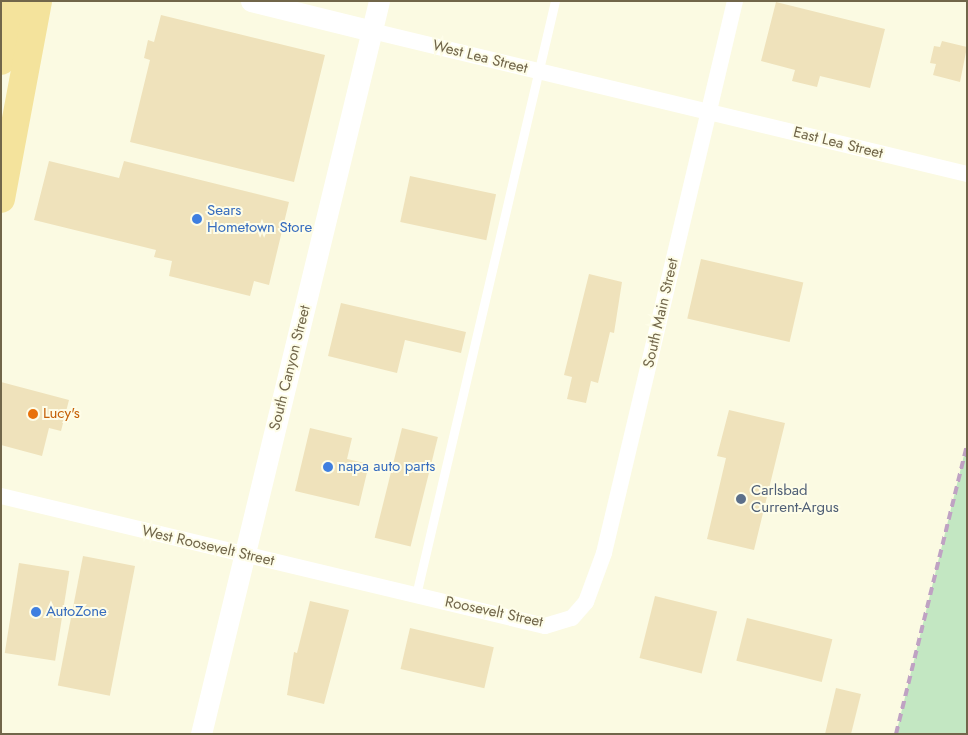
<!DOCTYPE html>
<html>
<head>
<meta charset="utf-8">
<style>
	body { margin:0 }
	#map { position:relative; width:968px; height:735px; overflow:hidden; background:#fbfae2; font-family:Jost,sans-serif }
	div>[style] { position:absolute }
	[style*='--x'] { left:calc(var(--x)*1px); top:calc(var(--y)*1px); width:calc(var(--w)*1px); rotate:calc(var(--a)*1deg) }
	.green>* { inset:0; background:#c3e7c2 }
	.building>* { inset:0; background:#efe2bb; transform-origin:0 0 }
	.service>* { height:9px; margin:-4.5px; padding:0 4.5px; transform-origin:4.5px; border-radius:4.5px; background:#fff }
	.minor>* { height:16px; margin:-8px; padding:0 8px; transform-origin:8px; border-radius:8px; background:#fff }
	.tertiary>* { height:21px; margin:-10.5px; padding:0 10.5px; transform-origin:10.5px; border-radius:10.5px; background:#fff }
	.trunk>* { height:28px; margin:-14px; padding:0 14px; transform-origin:14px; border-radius:14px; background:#f4e39c }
	.rail>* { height:4px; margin-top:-2px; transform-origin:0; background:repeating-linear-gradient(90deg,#bfa2c3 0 8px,transparent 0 13px) }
	.dots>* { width:14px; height:14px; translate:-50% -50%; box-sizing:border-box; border:2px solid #fefde8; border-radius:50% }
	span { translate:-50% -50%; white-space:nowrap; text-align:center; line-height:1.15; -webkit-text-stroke:4px #fefde8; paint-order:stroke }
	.street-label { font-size:15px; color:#71664a }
	.shop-label { font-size:15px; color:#366cbe }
	.left { translate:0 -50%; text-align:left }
	.food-label { font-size:15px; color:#c56008 }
	.service-label { font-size:15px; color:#4e5e75 }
	.frame { position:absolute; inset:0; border:2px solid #71664a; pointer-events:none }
</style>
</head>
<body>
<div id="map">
	<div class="green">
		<div style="clip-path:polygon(967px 443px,967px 734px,896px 734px)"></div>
	</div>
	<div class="building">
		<div style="clip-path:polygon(776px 2px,885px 29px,870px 88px,820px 76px,817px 87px,792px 81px,795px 70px,761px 61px)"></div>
		<div style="clip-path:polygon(161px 15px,325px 55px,294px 182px,130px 142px,150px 60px,144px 58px,148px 40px,154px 42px)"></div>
		<div style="clip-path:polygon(942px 41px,967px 47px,960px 82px,933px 75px,936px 64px,930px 63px,934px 46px,940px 47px)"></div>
		<div style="clip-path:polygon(49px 161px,119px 178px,124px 161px,289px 202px,269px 285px,254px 281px,250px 296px,169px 276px,172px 261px,154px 257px,156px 250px,34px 220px)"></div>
		<div style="left:410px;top:176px;width:88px;height:47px;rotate:12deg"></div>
		<div style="left:701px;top:259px;width:105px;height:61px;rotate:13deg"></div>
		<div style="clip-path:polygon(589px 274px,622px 282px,614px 333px,610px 332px,598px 383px,591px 381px,586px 403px,567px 399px,572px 377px,564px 375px)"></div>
		<div style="clip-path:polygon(341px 303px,466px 332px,461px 353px,405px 340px,397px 373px,328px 356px)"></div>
		<div style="clip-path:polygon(1px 382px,69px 400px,61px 431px,49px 428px,42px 456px,1px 445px)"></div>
		<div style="clip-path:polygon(729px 410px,785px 423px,754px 550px,707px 539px,726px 458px,717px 456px)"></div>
		<div style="clip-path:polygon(310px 428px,352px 438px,347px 459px,369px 464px,359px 506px,295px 491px)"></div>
		<div style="left:402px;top:428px;width:37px;height:113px;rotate:14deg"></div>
		<div style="left:83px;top:556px;width:53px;height:132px;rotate:11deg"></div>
		<div style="left:19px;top:563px;width:51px;height:91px;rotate:9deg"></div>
		<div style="left:655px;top:596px;width:64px;height:64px;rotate:14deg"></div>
		<div style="clip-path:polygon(310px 601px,349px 610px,324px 704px,287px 695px,294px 652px,297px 653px)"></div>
		<div style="left:747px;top:618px;width:88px;height:44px;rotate:14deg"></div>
		<div style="left:410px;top:628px;width:86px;height:42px;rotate:13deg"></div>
		<div style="clip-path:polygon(836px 688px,861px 694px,851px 734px,825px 734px)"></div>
	</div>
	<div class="service">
		<div style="--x:416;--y:595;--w:610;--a:-76.83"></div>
	</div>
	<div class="minor">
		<div style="--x:372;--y:31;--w:612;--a:13.51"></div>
		<div style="--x:1;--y:496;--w:559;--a:13.44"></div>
		<div style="--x:545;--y:626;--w:28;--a:-17"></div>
		<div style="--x:572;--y:618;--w:21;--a:-49"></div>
		<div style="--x:586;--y:602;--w:52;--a:-69.8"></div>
		<div style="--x:604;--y:553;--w:567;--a:-76.65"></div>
	</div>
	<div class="tertiary">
		<div style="--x:251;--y:1;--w:125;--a:13.9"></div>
		<div style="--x:201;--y:734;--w:754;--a:-76.35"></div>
	</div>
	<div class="trunk">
		<div style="--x:1;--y:61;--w:61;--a:-79.6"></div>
		<div style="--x:1;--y:199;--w:201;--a:-79.4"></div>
	</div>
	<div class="rail">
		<div style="--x:896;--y:734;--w:299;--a:-76.2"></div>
	</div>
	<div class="dots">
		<div style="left:197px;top:219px;background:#3f7fe0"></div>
		<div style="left:33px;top:414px;background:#e8710a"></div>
		<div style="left:328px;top:467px;background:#3f7fe0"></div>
		<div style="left:741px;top:499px;background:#5c6f8a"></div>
		<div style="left:36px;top:612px;background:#3f7fe0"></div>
	</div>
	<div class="street-label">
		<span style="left:480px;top:57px;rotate:14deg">West Lea Street</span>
		<span style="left:838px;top:143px;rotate:14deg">East Lea Street</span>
		<span style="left:661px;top:313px;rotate:-77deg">South Main Street</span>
		<span style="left:290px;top:368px;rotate:-76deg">South Canyon Street</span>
		<span style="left:208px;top:546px;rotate:13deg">West Roosevelt Street</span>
		<span style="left:494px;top:612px;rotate:12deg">Roosevelt Street</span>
	</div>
	<div class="shop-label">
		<span class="left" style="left:207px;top:219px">Sears<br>Hometown Store</span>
		<span class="left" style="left:338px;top:467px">napa auto parts</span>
		<span class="left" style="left:46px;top:612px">AutoZone</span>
	</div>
	<div class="food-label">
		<span class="left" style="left:43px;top:414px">Lucy's</span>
	</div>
	<div class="service-label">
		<span class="left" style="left:751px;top:499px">Carlsbad<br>Current-Argus</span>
	</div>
	<div class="frame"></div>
</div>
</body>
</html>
